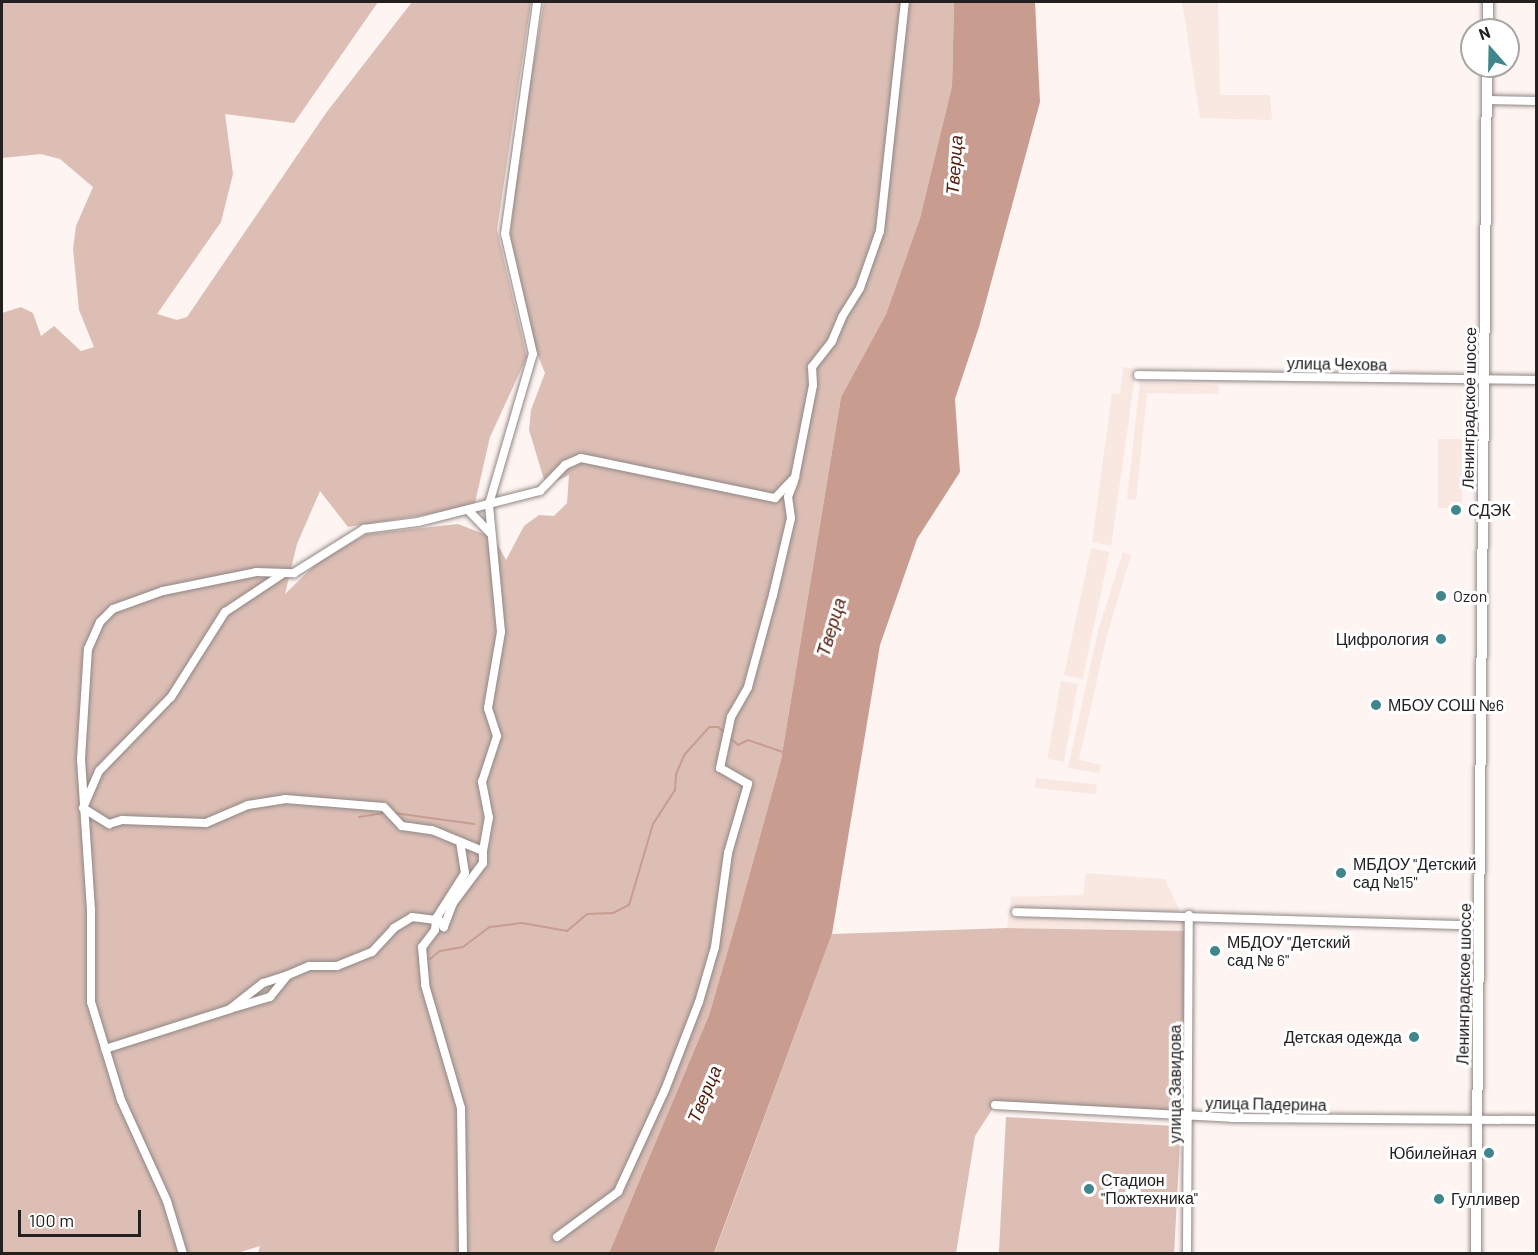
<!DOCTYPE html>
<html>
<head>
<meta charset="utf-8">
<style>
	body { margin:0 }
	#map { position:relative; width:1538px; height:1255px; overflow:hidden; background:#fef4f2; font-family:Barlow,sans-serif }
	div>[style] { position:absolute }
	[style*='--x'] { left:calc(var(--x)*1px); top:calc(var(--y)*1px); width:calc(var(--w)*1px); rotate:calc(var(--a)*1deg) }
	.built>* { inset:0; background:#f9e7e2; transform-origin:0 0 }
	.green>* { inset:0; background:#dcbeb5; transform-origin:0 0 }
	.water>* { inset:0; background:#c99c90 }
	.stream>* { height:2px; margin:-1px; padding:0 1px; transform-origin:1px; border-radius:1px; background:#c99c90 }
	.roads { filter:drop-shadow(0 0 2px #8f8784) drop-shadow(0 0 2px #8f8784) }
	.minor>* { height:8px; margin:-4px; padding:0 4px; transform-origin:4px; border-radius:4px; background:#fff }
	.secondary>* { height:10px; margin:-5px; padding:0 5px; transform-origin:5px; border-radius:5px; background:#fff }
	.dots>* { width:16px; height:16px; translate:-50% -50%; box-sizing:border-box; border:3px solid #fff; border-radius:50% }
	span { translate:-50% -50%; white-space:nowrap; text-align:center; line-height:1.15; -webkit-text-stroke:6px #fff; paint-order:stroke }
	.street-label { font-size:16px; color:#23201f }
	.poi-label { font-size:16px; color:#23201f }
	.left { translate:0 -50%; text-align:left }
	.right { translate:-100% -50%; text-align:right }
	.water-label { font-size:18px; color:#531b0c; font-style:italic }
	.frame { position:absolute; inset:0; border:3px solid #23201f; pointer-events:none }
	.north { position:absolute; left:1460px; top:18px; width:60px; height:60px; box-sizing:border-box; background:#fff; border:2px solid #a7a6a5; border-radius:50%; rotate:340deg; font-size:16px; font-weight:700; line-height:24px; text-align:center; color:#23201f }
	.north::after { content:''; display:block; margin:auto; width:21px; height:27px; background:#3f878c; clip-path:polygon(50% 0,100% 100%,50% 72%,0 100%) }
	.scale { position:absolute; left:18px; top:1210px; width:123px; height:27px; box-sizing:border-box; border:3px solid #23201f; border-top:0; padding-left:8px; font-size:18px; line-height:21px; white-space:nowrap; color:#23201f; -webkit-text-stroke:4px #fff; paint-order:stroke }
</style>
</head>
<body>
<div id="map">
	<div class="built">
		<div style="clip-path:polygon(1182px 2px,1218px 2px,1220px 95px,1270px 95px,1272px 120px,1200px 118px)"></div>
		<div style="clip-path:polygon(1123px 367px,1136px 369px,1111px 546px,1092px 542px,1112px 393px,1120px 394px)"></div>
		<div style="clip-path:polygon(1140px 382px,1218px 385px,1219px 394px,1147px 393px,1136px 500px,1127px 499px)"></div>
		<div style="left:1438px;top:439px;width:24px;height:69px"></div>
		<div style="left:1091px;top:548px;width:19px;height:130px;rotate:12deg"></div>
		<div style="clip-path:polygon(1123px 552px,1131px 555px,1107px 635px,1079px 760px,1101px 765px,1099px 773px,1068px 768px,1098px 631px)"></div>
		<div style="left:1061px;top:681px;width:17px;height:79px;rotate:10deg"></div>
		<div style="left:1036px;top:778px;width:61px;height:10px;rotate:6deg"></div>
		<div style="clip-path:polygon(1086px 873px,1165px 879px,1189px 931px,1007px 928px,1011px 897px,1083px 895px)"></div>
	</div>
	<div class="green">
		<div style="clip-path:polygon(2px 2px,378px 2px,294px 123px,225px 114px,233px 174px,221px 222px,157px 314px,177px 320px,187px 317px,326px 113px,412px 2px,531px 2px,497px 230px,527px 357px,490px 437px,474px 507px,348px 527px,320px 491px,297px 544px,285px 594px,320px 560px,367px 534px,458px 524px,494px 538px,506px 560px,524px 526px,539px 515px,554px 516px,567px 503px,569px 475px,546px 486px,529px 430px,531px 410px,545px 373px,536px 351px,510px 235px,522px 130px,544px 2px,954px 2px,952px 86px,920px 218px,886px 314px,841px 397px,781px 760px,741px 905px,709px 1015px,609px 1253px,258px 1253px,260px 1246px,234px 1254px,2px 1253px,2px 313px,21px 307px,33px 313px,41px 336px,54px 326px,81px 351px,94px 347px,79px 310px,73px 249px,76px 226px,93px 187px,60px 159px,41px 154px,2px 158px)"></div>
		<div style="clip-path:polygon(1007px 928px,1189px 931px,1188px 1116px,995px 1105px,975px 1136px,956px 1253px,714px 1254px,832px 934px)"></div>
		<div style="left:1006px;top:1117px;width:175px;height:137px;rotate:3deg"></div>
	</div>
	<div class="water">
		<div style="clip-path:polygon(954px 2px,1035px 2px,1040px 102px,979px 327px,955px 399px,960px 472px,917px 539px,880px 645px,832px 934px,714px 1253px,609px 1253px,709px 1015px,741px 905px,781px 760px,841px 397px,886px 314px,920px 218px,952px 86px)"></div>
	</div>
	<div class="stream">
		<div style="--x:394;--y:813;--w:81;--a:7.8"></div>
		<div style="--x:359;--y:817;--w:25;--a:-9"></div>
		<div style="--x:430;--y:959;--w:13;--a:-39"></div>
		<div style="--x:440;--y:951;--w:23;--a:-10"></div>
		<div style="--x:463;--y:947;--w:34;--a:-37"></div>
		<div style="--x:490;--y:927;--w:32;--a:-7"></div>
		<div style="--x:522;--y:923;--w:46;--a:10.1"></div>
		<div style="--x:567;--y:931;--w:26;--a:-40"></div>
		<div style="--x:587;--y:914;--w:26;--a:-2"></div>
		<div style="--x:613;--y:913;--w:18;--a:-27"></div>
		<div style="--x:629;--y:905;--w:84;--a:-73.5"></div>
		<div style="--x:653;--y:824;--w:40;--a:-57.1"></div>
		<div style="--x:675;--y:790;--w:16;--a:-86"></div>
		<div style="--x:676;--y:774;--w:22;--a:-66"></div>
		<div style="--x:685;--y:754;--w:36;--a:-48"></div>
		<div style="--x:709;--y:727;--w:9;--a:0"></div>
		<div style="--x:718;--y:727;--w:27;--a:42"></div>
		<div style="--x:738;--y:745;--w:11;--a:-27"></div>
		<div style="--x:748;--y:740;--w:36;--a:19"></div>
	</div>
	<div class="roads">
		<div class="minor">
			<div style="--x:1487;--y:100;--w:49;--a:1.2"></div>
			<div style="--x:1138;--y:375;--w:398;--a:0.7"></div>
			<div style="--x:468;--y:510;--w:33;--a:46"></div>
			<div style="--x:281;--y:575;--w:67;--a:146.5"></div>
			<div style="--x:225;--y:612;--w:101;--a:122.4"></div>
			<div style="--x:171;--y:697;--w:103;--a:134.2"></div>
			<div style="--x:99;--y:771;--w:40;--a:113.4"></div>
			<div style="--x:83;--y:808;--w:31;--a:32"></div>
			<div style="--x:109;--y:824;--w:14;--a:-17"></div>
			<div style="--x:122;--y:820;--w:84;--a:2"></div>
			<div style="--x:206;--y:823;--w:46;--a:-23.2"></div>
			<div style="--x:248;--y:805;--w:37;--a:-9"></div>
			<div style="--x:285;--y:799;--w:99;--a:4.6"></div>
			<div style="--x:384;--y:807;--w:26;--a:47"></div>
			<div style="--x:402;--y:826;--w:30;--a:8"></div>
			<div style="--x:432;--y:830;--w:55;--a:22.4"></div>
			<div style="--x:483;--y:851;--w:12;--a:90"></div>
			<div style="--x:483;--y:863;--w:50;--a:126.9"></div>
			<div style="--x:453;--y:903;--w:26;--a:111"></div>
			<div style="--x:444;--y:927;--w:12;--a:-125"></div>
			<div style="--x:437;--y:917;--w:52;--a:-57.5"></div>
			<div style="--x:465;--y:873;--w:31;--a:-99"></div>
			<div style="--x:483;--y:851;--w:34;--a:-80"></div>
			<div style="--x:489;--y:818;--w:37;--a:-101"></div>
			<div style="--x:482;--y:782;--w:48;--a:-71.9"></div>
			<div style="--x:497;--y:736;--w:29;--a:-108"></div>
			<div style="--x:488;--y:708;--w:77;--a:-80.3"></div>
			<div style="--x:501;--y:632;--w:129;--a:-95.4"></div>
			<div style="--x:489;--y:504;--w:156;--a:-73.7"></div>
			<div style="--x:533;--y:354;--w:123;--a:-103.1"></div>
			<div style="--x:505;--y:234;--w:234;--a:-82.1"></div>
			<div style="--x:1016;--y:912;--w:463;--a:1.7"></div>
			<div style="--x:288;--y:975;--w:26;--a:162"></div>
			<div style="--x:263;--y:983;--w:42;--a:141.8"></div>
			<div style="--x:230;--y:1009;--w:42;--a:-16.7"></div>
			<div style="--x:270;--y:997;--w:28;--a:-51"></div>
			<div style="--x:288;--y:975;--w:23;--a:-23"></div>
			<div style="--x:309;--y:966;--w:28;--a:0"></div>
			<div style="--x:337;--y:966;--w:38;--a:-22"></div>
			<div style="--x:372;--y:952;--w:33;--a:-47"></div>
			<div style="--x:394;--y:928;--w:21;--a:-31"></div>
			<div style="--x:412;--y:917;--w:24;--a:7"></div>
			<div style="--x:436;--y:920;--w:10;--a:96"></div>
			<div style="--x:435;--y:930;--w:21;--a:127"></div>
			<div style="--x:422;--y:947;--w:38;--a:85"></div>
			<div style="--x:425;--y:985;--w:128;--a:73.7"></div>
			<div style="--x:461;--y:1108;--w:146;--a:89.2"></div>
			<div style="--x:105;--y:1049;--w:131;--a:-17.7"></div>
			<div style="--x:995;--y:1105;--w:237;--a:3.1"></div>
			<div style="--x:1232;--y:1118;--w:304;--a:0.4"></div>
			<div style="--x:557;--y:1237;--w:76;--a:-36.4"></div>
			<div style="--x:618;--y:1192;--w:112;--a:-65.3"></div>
			<div style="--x:665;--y:1090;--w:94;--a:-68.9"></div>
			<div style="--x:699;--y:1002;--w:57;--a:-73.8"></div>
			<div style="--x:715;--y:947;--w:95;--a:-82.1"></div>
			<div style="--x:728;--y:853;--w:72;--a:-73.8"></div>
			<div style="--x:748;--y:784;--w:32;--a:-150"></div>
			<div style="--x:720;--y:768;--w:52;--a:-77.8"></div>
			<div style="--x:731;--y:717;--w:34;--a:-60"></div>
			<div style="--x:748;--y:687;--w:95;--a:-74.8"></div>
			<div style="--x:773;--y:595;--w:79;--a:-76.8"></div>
			<div style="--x:791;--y:518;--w:21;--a:-98"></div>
			<div style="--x:788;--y:497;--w:17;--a:-69"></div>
			<div style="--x:183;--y:1254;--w:55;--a:-106.8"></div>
			<div style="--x:167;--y:1201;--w:111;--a:-114.5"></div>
			<div style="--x:121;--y:1100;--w:102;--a:-107"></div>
			<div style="--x:91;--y:1002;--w:92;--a:-90"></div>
			<div style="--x:91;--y:910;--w:151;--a:-93.8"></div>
			<div style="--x:81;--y:759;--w:110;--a:-86.4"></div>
			<div style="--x:88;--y:649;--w:30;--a:-66"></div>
			<div style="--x:100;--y:622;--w:18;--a:-45"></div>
			<div style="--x:113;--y:609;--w:53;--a:-19.8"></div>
			<div style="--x:163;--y:591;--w:95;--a:-11.5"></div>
			<div style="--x:256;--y:572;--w:38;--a:2"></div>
			<div style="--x:294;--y:573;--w:83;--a:-32.2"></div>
			<div style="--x:364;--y:529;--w:54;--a:-7.4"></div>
			<div style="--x:418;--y:522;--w:126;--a:-14.3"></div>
			<div style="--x:540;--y:491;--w:36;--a:-46"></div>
			<div style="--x:565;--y:465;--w:17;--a:-24"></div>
			<div style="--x:581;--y:458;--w:198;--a:11.7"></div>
			<div style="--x:775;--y:498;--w:29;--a:-46"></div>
			<div style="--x:795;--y:477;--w:94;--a:-78.9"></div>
			<div style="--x:813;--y:385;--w:18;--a:-93"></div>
			<div style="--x:812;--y:367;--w:33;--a:-52"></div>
			<div style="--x:832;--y:341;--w:26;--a:-67"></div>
			<div style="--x:842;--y:317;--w:34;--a:-58"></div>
			<div style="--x:860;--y:288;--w:60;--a:-70.7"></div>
			<div style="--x:880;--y:231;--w:230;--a:-83.8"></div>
			<div style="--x:1187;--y:1254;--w:339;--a:-89.7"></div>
		</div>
		<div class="secondary">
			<div style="--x:1488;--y:30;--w:28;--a:-90"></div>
			<div style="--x:1476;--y:1254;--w:1188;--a:-89.47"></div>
		</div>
	</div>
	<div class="dots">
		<div style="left:1456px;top:510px;background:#3f878c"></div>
		<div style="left:1441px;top:596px;background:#3f878c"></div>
		<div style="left:1441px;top:639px;background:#3f878c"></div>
		<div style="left:1376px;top:705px;background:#3f878c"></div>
		<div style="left:1341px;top:873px;background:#3f878c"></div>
		<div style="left:1215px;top:951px;background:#3f878c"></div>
		<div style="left:1414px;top:1037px;background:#3f878c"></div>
		<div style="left:1489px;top:1153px;background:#3f878c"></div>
		<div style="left:1089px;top:1189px;background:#3f878c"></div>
		<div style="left:1439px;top:1199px;background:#3f878c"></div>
	</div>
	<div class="street-label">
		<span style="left:1337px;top:364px;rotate:1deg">улица Чехова</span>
		<span style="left:1469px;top:408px;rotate:-89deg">Ленинградское шоссе</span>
		<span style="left:1464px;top:984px;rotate:-89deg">Ленинградское шоссе</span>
		<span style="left:1175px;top:1084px;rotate:-90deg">улица Завидова</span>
		<span style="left:1266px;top:1104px;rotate:1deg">улица Падерина</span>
	</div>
	<div class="poi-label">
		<span class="left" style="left:1468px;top:510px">СДЭК</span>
		<span class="left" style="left:1453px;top:596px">Ozon</span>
		<span class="right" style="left:1429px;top:639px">Цифрология</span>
		<span class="left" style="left:1388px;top:705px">МБОУ СОШ №6</span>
		<span class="left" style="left:1353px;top:873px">МБДОУ "Детский<br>сад №15"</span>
		<span class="left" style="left:1227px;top:951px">МБДОУ "Детский<br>сад № 6"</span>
		<span class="right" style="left:1402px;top:1037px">Детская одежда</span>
		<span class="right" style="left:1477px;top:1153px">Юбилейная</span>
		<span class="left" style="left:1101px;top:1189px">Стадион<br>"Пожтехника"</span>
		<span class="left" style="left:1451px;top:1199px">Гулливер</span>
	</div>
	<div class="water-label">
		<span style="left:954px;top:165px;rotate:-86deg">Тверца</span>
		<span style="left:831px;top:627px;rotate:-73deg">Тверца</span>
		<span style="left:704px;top:1094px;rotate:-67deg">Тверца</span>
	</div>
	<div class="frame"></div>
	<div class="north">N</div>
	<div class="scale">100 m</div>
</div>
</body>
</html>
